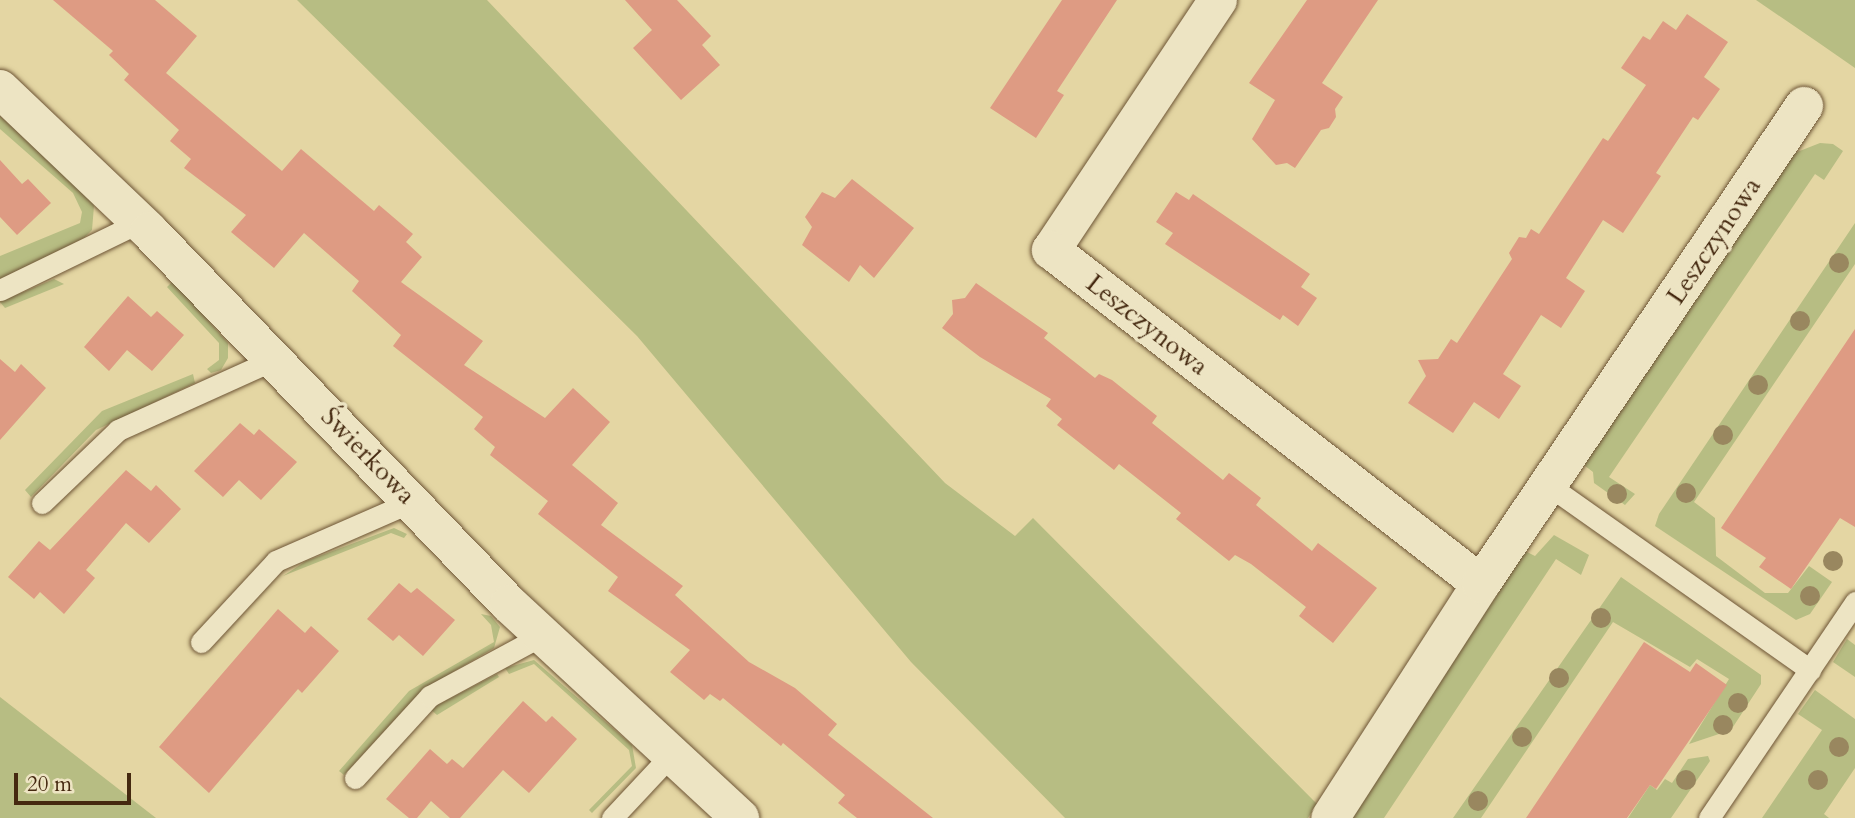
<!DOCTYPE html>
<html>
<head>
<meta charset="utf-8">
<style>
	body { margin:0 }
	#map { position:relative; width:1855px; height:818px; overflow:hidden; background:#e4d6a3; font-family:Cardo,serif }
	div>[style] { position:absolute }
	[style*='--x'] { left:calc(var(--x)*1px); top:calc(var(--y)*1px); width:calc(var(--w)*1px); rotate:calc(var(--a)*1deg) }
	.green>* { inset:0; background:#b7bd83 }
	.building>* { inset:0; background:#de9b83 }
	.roads { filter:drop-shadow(0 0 2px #6d5435) drop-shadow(0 0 2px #6d5435) }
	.service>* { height:21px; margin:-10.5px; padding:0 10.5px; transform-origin:10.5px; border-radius:10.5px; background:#ede4c3 }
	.minor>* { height:38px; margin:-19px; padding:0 19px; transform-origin:19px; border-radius:19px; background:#ede4c3 }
	.trees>* { width:20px; height:20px; margin:-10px; border-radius:50%; background:#99875f }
	span { translate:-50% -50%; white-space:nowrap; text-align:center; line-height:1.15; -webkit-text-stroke:7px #ede4c3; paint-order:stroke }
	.street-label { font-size:26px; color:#452910 }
	.scale { position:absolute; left:14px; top:773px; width:117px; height:32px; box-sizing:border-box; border:4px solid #452910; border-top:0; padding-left:9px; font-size:21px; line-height:24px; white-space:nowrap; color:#452910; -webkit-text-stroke:5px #ede4c3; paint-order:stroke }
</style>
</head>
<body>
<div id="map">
	<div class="green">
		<div style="clip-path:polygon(297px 0,487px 0,945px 483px,1015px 536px,1033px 518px,1317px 804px,1308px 818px,1065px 818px,911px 662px,637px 336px)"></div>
		<div style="clip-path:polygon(1756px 0,1855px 0,1855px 68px,1819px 43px)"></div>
		<div style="clip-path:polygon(0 116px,88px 195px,94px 206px,92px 230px,84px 238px,0 279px,0 256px,80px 223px,82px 212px,73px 193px,0 129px)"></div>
		<div style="clip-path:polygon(1820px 143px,1833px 144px,1843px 151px,1824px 180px,1815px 174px,1609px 477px,1635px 494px,1625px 505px,1594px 483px,1593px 472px,1580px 462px,1787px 156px)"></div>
		<div style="clip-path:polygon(1855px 223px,1855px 264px,1694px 502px,1715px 518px,1716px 556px,1765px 593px,1788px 593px,1809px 566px,1832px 582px,1810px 614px,1796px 620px,1655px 526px,1659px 514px)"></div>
		<div style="clip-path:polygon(54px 279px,64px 284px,5px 308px,0 302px)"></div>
		<div style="clip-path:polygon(173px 281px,228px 343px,228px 358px,221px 370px,211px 373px,207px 369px,219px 360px,219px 343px,167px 287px)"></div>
		<div style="clip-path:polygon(193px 374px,195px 383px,96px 430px,31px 497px,25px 490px,102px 411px)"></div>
		<div style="clip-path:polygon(394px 528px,407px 534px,404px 538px,391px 533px,283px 576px,306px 561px)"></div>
		<div style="clip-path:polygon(1554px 535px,1589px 555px,1581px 575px,1556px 559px,1384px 818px,1348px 818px,1521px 549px,1535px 556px)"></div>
		<div style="clip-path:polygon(1621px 577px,1761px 675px,1761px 684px,1731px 730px,1689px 744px,1729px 679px,1697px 659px,1690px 667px,1613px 622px,1481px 818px,1453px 818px)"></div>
		<div style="clip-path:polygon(481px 614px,491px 616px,500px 627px,494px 648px,422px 690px,344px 775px,339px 771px,409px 691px,494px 642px,491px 625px)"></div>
		<div style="clip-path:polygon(1847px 639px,1855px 645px,1855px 677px,1833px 662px)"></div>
		<div style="clip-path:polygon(534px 660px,632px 745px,636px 768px,592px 813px,589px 810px,632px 766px,629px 750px,534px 664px,509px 674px,505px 668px)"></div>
		<div style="clip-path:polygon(497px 674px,499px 677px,437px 715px,430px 709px)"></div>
		<div style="clip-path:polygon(1815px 690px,1855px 719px,1855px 768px,1824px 814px,1829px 818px,1762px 818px,1822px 730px,1798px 714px)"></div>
		<div style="clip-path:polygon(0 697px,156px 818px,0 818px)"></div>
		<div style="clip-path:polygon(1708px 756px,1710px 761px,1671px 818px,1628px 818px,1650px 785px,1657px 790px,1665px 779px,1672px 783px,1688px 759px)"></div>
	</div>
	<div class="building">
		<div style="clip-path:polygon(53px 0,155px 0,197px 36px,166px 73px,282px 171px,301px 149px,374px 211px,379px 205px,413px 234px,406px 242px,422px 257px,401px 282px,483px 341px,464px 365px,545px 418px,573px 388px,610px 422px,572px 465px,618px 503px,601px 525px,683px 586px,675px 595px,749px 662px,795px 688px,837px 724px,828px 735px,933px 818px,857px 818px,838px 803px,845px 795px,783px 743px,781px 746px,723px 698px,720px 701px,710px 694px,704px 700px,670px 672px,690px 650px,608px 591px,618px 577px,538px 514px,548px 501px,490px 455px,495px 447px,474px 429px,483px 417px,393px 346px,401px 335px,352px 291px,359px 281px,304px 233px,274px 268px,231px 232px,246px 215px,184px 168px,191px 159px,170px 141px,179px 130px,124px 80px,129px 74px,109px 55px,113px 51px)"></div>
		<div style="clip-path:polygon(625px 0,677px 0,711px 36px,702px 45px,720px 65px,681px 100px,633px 48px,652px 30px)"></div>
		<div style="clip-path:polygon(1062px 0,1117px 0,1057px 91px,1064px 95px,1036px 138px,990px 108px)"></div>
		<div style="clip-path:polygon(1307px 0,1378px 0,1322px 83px,1343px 97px,1335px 109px,1336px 117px,1329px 128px,1321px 130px,1295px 168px,1287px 163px,1276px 165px,1252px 139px,1275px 100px,1249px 83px)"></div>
		<div style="clip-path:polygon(1687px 14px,1728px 42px,1704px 77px,1720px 89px,1698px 120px,1693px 117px,1656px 173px,1661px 176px,1623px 233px,1603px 220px,1566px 278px,1585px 291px,1561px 328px,1541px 315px,1503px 374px,1521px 386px,1499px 419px,1474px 402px,1453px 433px,1408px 403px,1426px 376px,1418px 360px,1438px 359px,1451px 339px,1457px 343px,1512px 259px,1509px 253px,1519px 237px,1526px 238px,1531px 229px,1539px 234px,1603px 138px,1608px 141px,1646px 85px,1621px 68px,1643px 36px,1650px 40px,1663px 21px,1676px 30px)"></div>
		<div style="clip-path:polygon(0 160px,22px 184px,28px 179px,51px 203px,17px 235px,0 217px)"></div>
		<div style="clip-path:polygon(852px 179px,914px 228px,874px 278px,860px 265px,849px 282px,802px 245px,812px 227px,805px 217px,822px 192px,835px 198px)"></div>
		<div style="clip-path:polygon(1176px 192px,1189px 200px,1193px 194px,1310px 274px,1301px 287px,1317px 298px,1298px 326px,1283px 315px,1280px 320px,1165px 244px,1173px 233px,1156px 222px)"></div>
		<div style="clip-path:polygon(976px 283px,1048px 333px,1044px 338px,1095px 378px,1099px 374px,1112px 380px,1157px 416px,1152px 423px,1223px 480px,1229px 473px,1261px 498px,1256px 505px,1312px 551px,1318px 543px,1377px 588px,1333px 643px,1299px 616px,1306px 607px,1251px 564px,1235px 555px,1229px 561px,1176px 519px,1181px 513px,1119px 464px,1114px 470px,1057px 425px,1062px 419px,1046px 406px,1051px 399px,980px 357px,942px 328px,953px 314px,952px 300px,965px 298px)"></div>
		<div style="clip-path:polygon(128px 296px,151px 317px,157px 311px,184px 335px,152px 371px,127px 350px,109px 371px,84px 347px)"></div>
		<div style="clip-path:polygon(1855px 329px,1855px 527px,1840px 518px,1791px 589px,1759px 567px,1766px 558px,1721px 528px)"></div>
		<div style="clip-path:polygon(0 359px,15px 372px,21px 364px,46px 388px,0 440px)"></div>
		<div style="clip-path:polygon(240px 423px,254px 435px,259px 429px,297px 462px,261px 500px,239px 480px,223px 497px,194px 471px)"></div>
		<div style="clip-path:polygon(126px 470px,151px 491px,156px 485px,181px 509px,149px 543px,126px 523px,86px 570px,95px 578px,64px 614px,40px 592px,34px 599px,8px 577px,39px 541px,50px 550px)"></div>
		<div style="clip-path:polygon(399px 583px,411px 593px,417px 588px,455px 620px,423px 656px,399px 635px,393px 641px,367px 619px)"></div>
		<div style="clip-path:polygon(278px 609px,305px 633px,311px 626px,339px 651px,302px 693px,298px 689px,209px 793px,159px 747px)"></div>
		<div style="clip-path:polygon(1644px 642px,1690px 672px,1696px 663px,1727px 685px,1656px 789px,1650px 785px,1627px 818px,1526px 818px)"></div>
		<div style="clip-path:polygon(523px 701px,546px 722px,552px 716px,577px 739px,529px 793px,503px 770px,460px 818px,450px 818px,431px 801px,417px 818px,409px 818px,386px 799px,430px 749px,447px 764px,452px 759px,463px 768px)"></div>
	</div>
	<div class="roads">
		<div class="service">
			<div style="--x:0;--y:290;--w:156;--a:-25.9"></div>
			<div style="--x:1548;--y:485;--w:321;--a:35.2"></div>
			<div style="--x:42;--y:503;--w:105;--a:-43.8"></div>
			<div style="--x:118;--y:430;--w:172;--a:-24.3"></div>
			<div style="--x:201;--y:642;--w:110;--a:-47.2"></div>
			<div style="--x:276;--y:561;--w:147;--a:-23.6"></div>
			<div style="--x:355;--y:778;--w:111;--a:-47.6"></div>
			<div style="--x:430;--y:696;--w:128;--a:-28.4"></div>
			<div style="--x:612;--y:818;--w:86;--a:-46.9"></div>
			<div style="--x:1709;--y:818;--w:261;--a:-55.9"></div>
		</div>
		<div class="minor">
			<div style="--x:1218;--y:0;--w:301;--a:123.7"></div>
			<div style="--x:1051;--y:250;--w:544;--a:37.84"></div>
			<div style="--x:1481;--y:584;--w:278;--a:122.8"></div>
			<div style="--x:0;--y:89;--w:206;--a:43.6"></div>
			<div style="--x:149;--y:231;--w:518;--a:46.02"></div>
			<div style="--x:509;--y:604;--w:315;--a:42.8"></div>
			<div style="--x:1481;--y:584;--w:577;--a:-55.95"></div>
		</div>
	</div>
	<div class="trees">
		<div style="left:1839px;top:263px"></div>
		<div style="left:1800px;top:321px"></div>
		<div style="left:1758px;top:385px"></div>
		<div style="left:1723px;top:435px"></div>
		<div style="left:1686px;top:493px"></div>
		<div style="left:1617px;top:494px"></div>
		<div style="left:1833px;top:561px"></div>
		<div style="left:1810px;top:596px"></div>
		<div style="left:1601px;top:618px"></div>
		<div style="left:1559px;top:678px"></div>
		<div style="left:1738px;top:703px"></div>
		<div style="left:1723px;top:725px"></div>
		<div style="left:1522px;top:737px"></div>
		<div style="left:1839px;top:747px"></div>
		<div style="left:1686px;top:780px"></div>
		<div style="left:1818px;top:780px"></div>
		<div style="left:1478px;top:801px"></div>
	</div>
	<div class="street-label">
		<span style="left:1714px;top:241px;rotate:-56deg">Leszczynowa</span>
		<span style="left:1147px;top:325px;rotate:38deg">Leszczynowa</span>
		<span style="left:368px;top:456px;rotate:46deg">Świerkowa</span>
	</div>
	<div class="scale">20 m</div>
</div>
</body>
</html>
